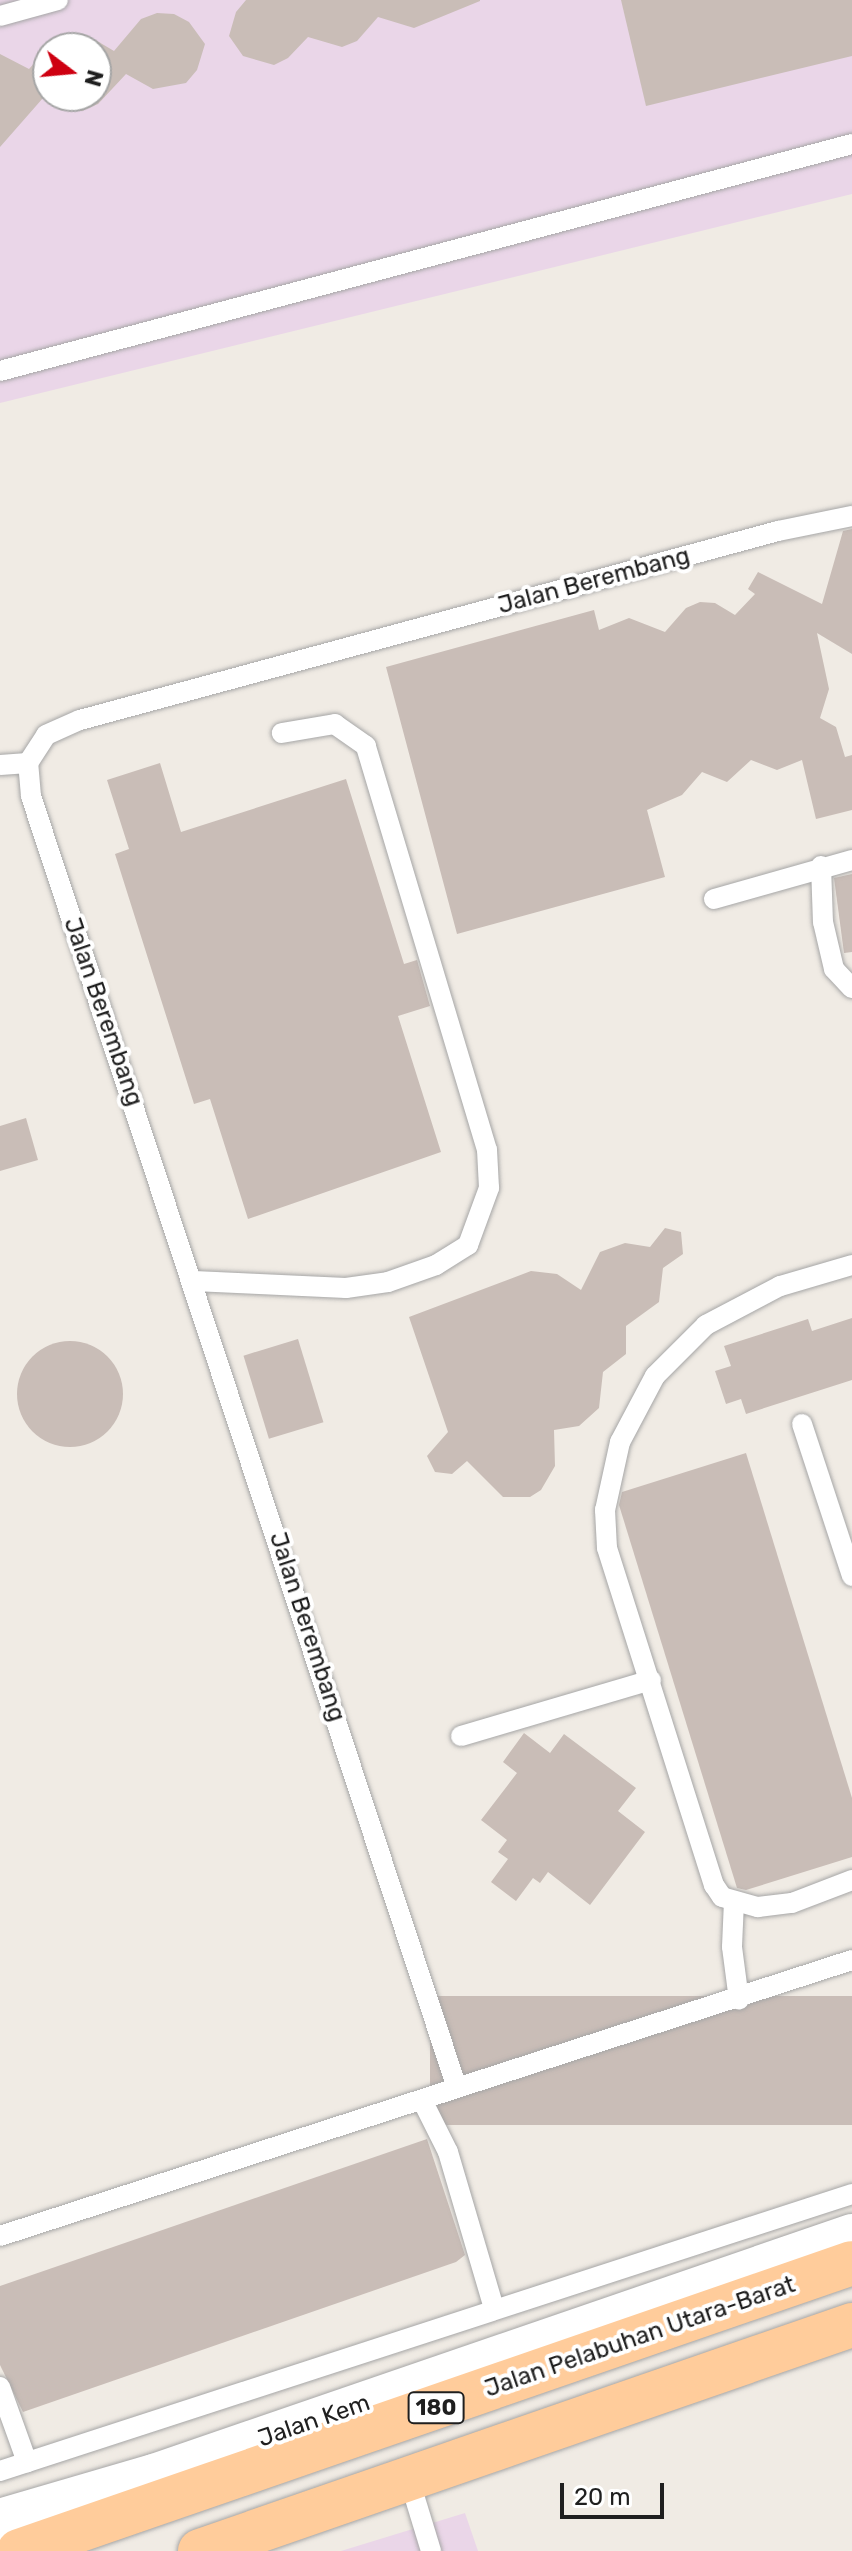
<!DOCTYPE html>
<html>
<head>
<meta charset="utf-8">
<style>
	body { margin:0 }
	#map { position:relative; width:852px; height:2551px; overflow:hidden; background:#f0ebe4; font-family:Rubik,sans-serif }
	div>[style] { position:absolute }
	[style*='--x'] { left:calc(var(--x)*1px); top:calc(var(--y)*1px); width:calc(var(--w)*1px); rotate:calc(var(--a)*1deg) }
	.industrial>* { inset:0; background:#ead6e8 }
	.building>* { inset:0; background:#c9bdb7; transform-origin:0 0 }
	.round { border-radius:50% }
	.roads { filter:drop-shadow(0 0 2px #a6a6a6) drop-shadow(0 0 2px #a6a6a6) }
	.service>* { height:20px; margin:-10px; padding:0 10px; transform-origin:10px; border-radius:10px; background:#fff }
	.tertiary>* { height:44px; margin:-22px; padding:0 22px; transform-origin:22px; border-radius:22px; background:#fff }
	.primary>* { height:44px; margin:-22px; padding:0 22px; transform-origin:22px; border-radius:22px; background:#ffcc9b }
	span { translate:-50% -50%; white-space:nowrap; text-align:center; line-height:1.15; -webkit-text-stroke:8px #fff; paint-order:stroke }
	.shield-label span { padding:2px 6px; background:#fff; border:2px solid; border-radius:6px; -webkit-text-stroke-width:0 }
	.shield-label { font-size:22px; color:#1f1f1f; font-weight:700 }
	.street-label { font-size:24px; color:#1f1f1f }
	.north { position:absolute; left:32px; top:32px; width:80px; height:80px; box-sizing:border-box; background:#fff; border:2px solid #a5a5a5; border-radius:50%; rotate:106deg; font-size:22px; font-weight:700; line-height:32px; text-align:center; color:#1f1f1f }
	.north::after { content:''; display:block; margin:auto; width:28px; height:36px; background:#ce0011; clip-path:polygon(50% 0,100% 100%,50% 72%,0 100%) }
	.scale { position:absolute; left:560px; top:2483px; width:104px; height:36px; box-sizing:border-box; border:4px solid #1f1f1f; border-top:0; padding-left:10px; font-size:24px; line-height:28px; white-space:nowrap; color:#1f1f1f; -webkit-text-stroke:6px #fff; paint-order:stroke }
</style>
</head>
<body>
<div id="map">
	<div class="industrial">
		<div style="clip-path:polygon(evenodd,0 0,852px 0,852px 194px,0 403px,0 0,48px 48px,96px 48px,96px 96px,48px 96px,48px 48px)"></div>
		<div style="clip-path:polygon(465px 2513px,478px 2551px,341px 2551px)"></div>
	</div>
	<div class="building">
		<div style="clip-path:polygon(246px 0,480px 0,480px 1px,414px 28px,378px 17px,357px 41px,342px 47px,308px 37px,288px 58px,274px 65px,243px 56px,229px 36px,236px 12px)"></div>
		<div style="clip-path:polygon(621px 0,852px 0,852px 56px,646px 106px)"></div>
		<div style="clip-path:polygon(evenodd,157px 13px,174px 14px,189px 22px,205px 44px,197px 70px,186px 83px,153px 89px,126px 74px,98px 104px,82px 111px,65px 110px,43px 98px,0 147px,0 54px,29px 69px,54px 41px,69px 35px,87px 35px,114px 51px,141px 19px,157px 13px,48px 48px,96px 48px,96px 96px,48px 96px,48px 48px)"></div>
		<div style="clip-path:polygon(852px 529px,852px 654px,817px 633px,829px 689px,820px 718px,836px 727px,845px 757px,852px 755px,852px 810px,816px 819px,802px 760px,777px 770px,751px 760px,727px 782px,702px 772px,682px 795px,647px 810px,665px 877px,457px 934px,386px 667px,594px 610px,599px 630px,629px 618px,665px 632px,686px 608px,700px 602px,715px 603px,735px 615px,755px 594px,748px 589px,758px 572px,822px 604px,843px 531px)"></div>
		<div style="clip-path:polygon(160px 763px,181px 832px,346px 779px,404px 964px,417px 960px,430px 1006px,398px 1016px,441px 1152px,248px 1219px,210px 1099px,194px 1104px,115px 854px,129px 849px,107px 780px)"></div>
		<div style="clip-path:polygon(852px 874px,852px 952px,844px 953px,834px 878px)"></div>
		<div style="clip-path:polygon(26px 1118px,38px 1160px,0 1171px,0 1126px)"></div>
		<div style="clip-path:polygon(665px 1228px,681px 1232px,683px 1254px,663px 1268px,659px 1302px,626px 1326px,626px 1354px,603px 1372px,599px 1408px,579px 1426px,554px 1430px,555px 1466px,541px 1490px,530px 1497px,503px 1497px,467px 1461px,452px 1474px,435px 1472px,427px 1456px,448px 1432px,409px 1317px,531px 1271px,557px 1274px,581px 1290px,600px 1252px,625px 1243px,650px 1247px)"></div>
		<div style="clip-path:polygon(852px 1318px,852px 1380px,746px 1414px,741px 1399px,726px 1404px,715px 1371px,731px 1366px,724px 1346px,808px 1319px,812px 1331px)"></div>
		<div style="left:298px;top:1339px;width:87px;height:57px;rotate:73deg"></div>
		<div class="round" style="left:17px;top:1341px;width:106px;height:106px"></div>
		<div style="clip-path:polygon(746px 1453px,852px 1798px,852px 1857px,746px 1890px,737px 1888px,619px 1505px,622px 1492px)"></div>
		<div style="clip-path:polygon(524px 1733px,550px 1753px,564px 1734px,636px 1788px,618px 1811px,645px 1832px,590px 1905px,548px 1872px,540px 1883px,533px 1878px,516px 1901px,491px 1882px,508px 1859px,498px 1852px,507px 1840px,481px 1820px,517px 1773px,503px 1762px)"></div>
		<div style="left:852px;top:1996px;width:129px;height:422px;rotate:90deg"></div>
		<div style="clip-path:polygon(427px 2139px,465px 2255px,456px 2262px,23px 2412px,0 2365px,0 2286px)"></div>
	</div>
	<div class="roads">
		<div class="service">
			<div style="--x:0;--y:16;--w:60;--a:-15.4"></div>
			<div style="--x:0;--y:371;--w:882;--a:-14.92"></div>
			<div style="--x:0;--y:765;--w:28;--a:-4"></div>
			<div style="--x:821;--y:866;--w:56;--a:88"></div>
			<div style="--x:823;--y:922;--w:48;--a:76.8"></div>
			<div style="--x:834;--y:969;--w:26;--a:47"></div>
			<div style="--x:714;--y:899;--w:143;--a:-15.8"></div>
			<div style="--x:852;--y:1265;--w:75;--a:163.7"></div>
			<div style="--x:780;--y:1286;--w:84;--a:152.2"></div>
			<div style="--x:706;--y:1325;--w:72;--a:135"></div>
			<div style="--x:655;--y:1376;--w:75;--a:117.9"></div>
			<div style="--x:620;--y:1442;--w:70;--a:102.4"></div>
			<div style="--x:605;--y:1510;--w:38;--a:87"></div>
			<div style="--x:607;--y:1548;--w:354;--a:72.4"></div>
			<div style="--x:714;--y:1885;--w:14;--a:56"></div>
			<div style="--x:722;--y:1897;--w:37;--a:16"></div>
			<div style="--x:758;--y:1907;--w:34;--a:-7"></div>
			<div style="--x:792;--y:1903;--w:64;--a:-21"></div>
			<div style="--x:194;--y:1281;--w:152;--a:2.6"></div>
			<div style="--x:346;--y:1288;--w:42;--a:-8.1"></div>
			<div style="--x:388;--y:1282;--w:51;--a:-19.5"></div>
			<div style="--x:436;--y:1265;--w:38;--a:-32"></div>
			<div style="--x:468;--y:1245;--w:61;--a:-69.8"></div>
			<div style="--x:489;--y:1188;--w:38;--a:-93"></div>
			<div style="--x:487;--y:1150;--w:422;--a:-106.7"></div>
			<div style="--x:366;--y:746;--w:38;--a:-145"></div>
			<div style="--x:335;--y:724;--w:54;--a:170.4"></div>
			<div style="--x:802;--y:1424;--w:160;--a:71.8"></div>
			<div style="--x:461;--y:1736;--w:198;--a:-16.4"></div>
			<div style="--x:734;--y:1901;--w:46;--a:92.5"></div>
			<div style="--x:732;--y:1947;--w:53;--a:82.5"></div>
			<div style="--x:456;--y:2085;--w:1357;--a:-108.25"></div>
			<div style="--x:31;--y:796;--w:33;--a:-95"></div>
			<div style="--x:28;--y:763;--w:33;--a:-57"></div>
			<div style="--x:46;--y:735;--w:37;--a:-24"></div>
			<div style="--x:80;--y:720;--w:723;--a:-15.15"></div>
			<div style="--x:778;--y:531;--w:76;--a:-11.5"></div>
			<div style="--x:422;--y:2100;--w:58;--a:63.4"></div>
			<div style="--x:448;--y:2152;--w:163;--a:73.6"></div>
			<div style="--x:0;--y:2236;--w:896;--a:-17.95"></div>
			<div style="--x:0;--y:2387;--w:80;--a:70.2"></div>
			<div style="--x:0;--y:2471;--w:896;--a:-18.01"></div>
			<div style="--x:413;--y:2492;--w:62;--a:73"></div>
		</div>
		<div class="tertiary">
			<div style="--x:0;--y:2521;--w:160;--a:-16.3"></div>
			<div style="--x:154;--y:2476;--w:738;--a:-18.97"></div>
		</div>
		<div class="primary">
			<div style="--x:19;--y:2551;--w:881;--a:-19.07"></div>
			<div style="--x:200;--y:2551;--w:690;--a:-19.12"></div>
		</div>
	</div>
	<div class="shield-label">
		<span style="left:436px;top:2408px">180</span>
	</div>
	<div class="street-label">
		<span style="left:594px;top:581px;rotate:-15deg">Jalan Berembang</span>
		<span style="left:103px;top:1012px;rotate:71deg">Jalan Berembang</span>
		<span style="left:307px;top:1627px;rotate:72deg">Jalan Berembang</span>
		<span style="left:640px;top:2337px;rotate:-19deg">Jalan Pelabuhan Utara-Barat</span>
		<span style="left:314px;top:2421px;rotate:-19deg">Jalan Kem</span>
	</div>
	<div class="north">N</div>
	<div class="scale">20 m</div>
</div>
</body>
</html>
